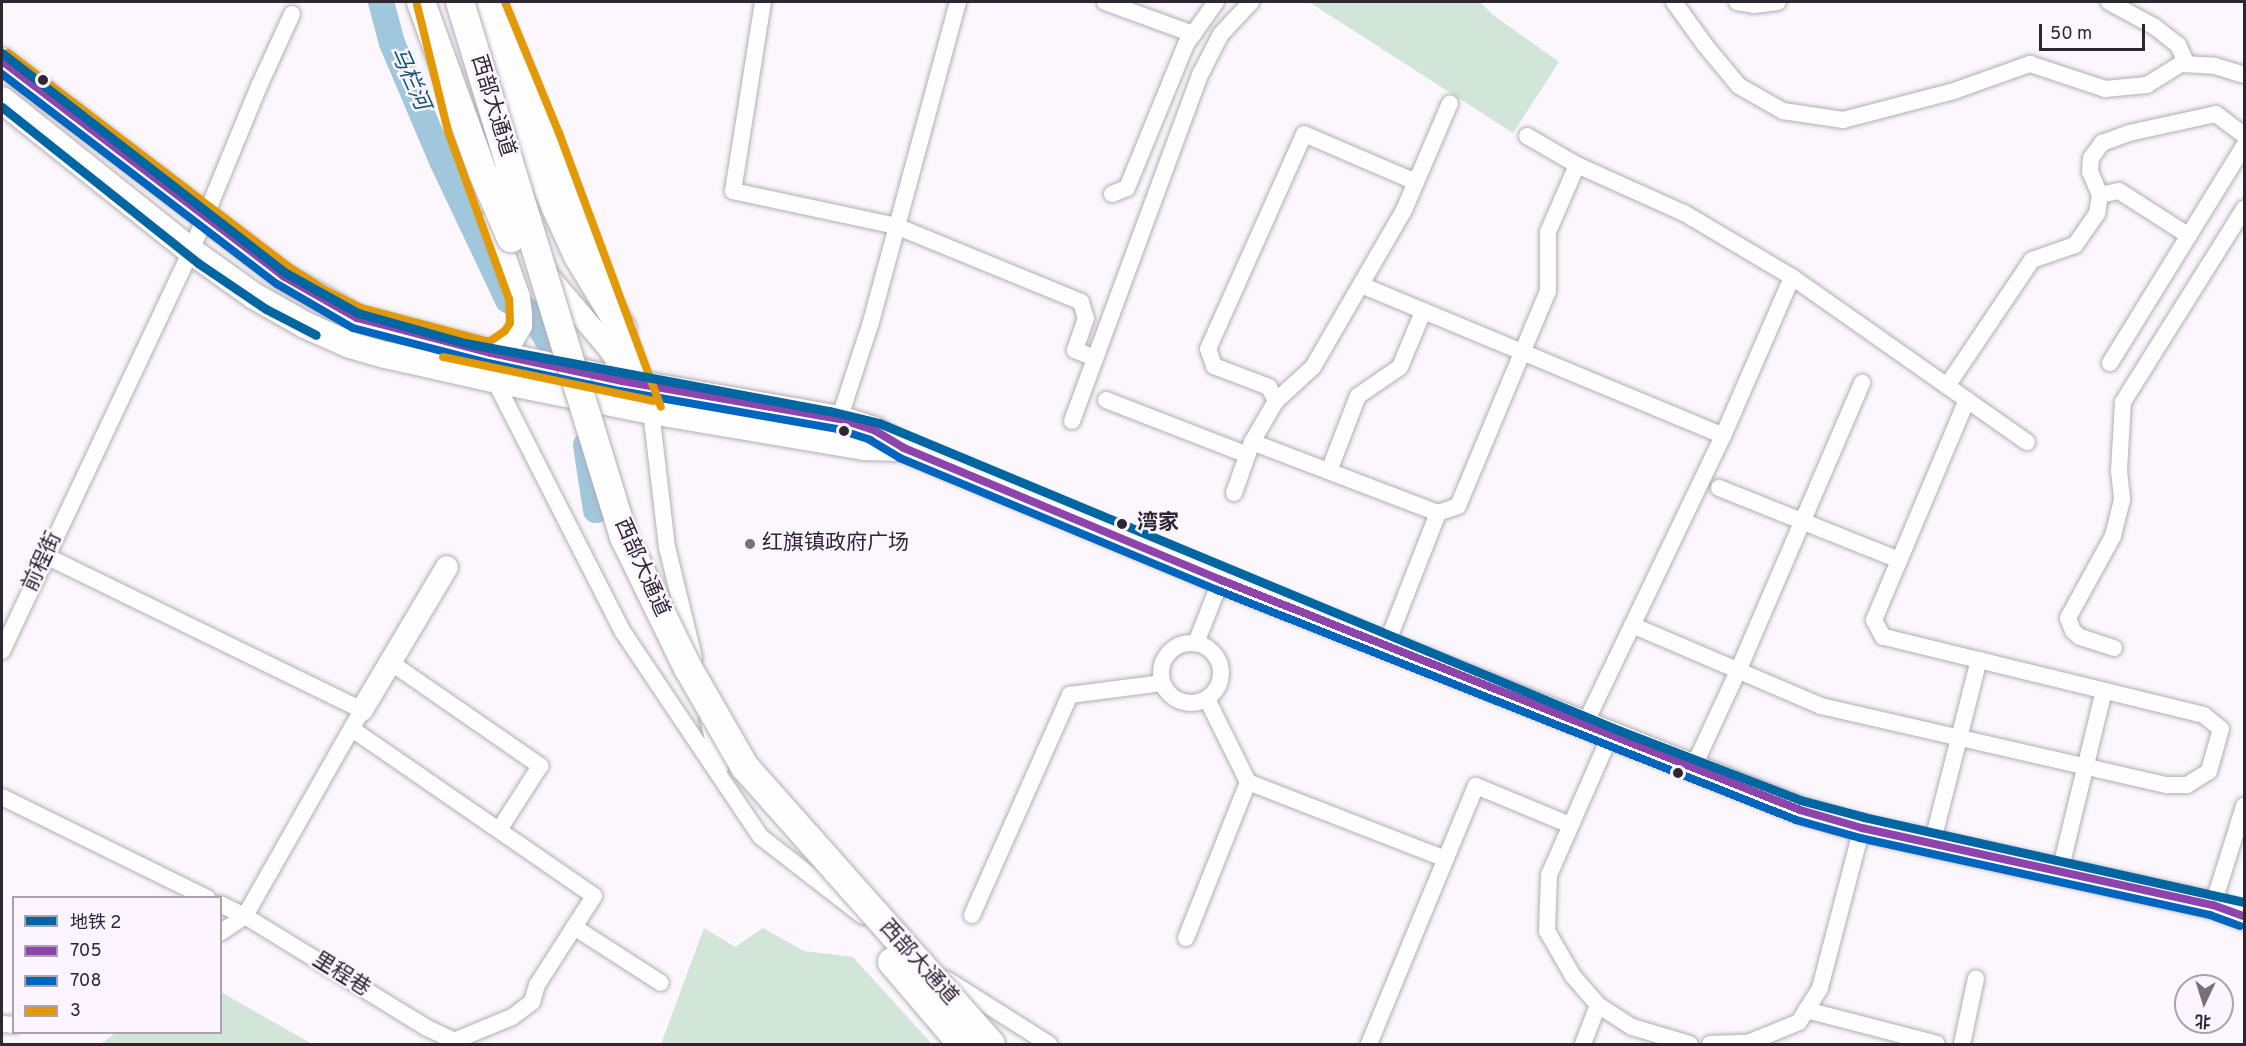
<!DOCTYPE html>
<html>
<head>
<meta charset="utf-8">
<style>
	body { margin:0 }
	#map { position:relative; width:2246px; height:1046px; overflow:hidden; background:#fbf7fc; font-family:Overpass,"Noto Sans SC",sans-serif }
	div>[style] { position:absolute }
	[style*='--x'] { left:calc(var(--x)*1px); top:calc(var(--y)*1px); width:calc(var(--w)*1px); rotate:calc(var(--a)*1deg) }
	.green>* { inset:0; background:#d2e5d9 }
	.river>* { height:26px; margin:-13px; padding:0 13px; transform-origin:13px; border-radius:13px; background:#a0c7db }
	.roads { filter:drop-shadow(0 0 2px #b2adb4) drop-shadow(0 0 2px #b2adb4) }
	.street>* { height:16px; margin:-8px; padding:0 8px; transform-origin:8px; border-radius:8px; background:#fefeff }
	.street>.ring { margin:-8px; padding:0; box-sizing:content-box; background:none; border:16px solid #fefeff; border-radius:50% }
	.secondary>* { height:22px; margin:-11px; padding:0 11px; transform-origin:11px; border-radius:11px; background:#fefeff }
	.primary>* { height:26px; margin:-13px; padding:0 13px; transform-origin:13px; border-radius:13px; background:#fefeff }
	.highway>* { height:28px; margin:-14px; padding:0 14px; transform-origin:14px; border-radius:14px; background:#fefeff }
	.bridges { filter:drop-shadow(0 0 2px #b2adb4) drop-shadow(0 0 2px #b2adb4) }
	.highway-bridge>* { height:28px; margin:-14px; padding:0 14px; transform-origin:14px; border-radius:14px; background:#fefeff }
	.bus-1>* { height:8px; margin:-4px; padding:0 4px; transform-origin:4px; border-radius:4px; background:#8e44ad }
	.bus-2>* { height:8px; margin:-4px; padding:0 4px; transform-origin:4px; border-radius:4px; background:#0065bd }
	.bus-3>* { height:8px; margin:-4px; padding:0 4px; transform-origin:4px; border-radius:4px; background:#e39905 }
	.metro-1>* { height:9px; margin:-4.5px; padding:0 4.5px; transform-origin:4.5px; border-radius:4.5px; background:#0066a1 }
	.dots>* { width:16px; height:16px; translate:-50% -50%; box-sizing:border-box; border:3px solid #fcf4ff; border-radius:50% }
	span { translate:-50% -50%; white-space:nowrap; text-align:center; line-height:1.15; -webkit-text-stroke:5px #fcf4ff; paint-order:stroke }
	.street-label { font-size:21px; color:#2e2731 }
	.stop-label { font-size:21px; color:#2e2731; font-weight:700 }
	.left { translate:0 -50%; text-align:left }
	.poi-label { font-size:21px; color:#2e2731 }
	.water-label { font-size:22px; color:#0a5772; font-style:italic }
	.frame { position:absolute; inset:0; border:3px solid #2e2731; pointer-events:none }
	.legend { position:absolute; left:12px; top:896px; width:210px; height:138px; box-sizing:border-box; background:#fcf4ff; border:2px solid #aaa2ad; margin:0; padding:8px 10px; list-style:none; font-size:18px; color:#2e2731 }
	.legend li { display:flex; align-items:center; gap:12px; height:30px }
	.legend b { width:30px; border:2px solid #aaa2ad }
	.north { position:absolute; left:2174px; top:974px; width:60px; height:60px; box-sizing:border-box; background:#fcf4ff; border:2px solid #aaa2ad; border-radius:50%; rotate:184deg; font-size:16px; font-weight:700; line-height:24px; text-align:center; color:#2e2731 }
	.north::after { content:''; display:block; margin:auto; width:21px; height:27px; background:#767078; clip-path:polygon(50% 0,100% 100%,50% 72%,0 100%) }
	.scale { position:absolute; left:2039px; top:24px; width:106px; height:27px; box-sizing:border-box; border:3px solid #2e2731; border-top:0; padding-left:8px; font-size:18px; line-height:21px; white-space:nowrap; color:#2e2731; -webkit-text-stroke:4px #fcf4ff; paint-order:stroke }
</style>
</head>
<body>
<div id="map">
	<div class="green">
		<div style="clip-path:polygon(1309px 2px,1480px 2px,1493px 15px,1559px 62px,1513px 133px)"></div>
		<div style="clip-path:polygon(704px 928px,735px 947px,763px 928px,804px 951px,853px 957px,932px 1044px,661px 1044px)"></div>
		<div style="clip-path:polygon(221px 992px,312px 1044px,100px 1044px,116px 1033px,220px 1032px)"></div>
	</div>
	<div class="river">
		<div style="--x:381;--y:2;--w:42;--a:75"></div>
		<div style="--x:392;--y:43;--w:128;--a:67"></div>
		<div style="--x:442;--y:161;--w:154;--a:64.6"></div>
		<div style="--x:508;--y:300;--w:26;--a:28"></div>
		<div style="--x:531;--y:312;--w:73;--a:59.6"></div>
		<div style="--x:586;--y:445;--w:66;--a:81.3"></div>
	</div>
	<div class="roads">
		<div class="street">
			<div style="--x:763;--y:2;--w:191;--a:99"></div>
			<div style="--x:733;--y:191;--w:167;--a:12.1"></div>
			<div style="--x:896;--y:226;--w:200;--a:22.3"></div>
			<div style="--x:1081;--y:302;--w:17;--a:73"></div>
			<div style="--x:1086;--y:318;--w:34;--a:109"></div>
			<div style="--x:1075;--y:350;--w:22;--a:22"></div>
			<div style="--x:1105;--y:2;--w:94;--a:20"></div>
			<div style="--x:1674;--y:2;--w:53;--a:54.2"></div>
			<div style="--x:1705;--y:45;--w:53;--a:50.3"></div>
			<div style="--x:1739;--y:86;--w:51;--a:29.6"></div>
			<div style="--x:1783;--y:111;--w:61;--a:8.5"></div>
			<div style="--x:1843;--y:120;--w:115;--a:-14.6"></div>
			<div style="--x:1954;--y:91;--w:81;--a:-19.6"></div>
			<div style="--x:2030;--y:64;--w:79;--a:18.4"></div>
			<div style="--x:2105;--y:89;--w:42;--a:-5.4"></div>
			<div style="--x:2147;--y:85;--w:40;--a:-32"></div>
			<div style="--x:2181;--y:64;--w:34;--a:3"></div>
			<div style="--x:2215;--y:66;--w:30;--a:17"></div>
			<div style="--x:1737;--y:2;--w:17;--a:10"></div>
			<div style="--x:1754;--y:5;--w:24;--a:-7"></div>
			<div style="--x:2109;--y:2;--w:52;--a:28.5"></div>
			<div style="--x:2155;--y:27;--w:29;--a:38"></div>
			<div style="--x:2178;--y:45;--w:21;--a:65"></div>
			<div style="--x:1527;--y:136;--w:58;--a:30.1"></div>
			<div style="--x:1577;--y:165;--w:117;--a:24.2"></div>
			<div style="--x:1684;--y:213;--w:126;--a:30.7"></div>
			<div style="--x:1792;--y:277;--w:287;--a:35.1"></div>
			<div style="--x:1112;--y:194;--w:16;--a:-22"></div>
			<div style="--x:1127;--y:188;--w:156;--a:-67.7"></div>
			<div style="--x:1186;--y:44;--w:52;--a:-54.5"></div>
			<div style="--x:2100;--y:195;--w:19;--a:-12"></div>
			<div style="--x:2119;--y:191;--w:83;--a:32.7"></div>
			<div style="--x:1361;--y:285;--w:392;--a:22.6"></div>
			<div style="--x:2110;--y:363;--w:255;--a:-58.3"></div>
			<div style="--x:494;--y:379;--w:284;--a:63"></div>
			<div style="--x:623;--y:632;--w:247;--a:56.1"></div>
			<div style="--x:761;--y:837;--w:129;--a:37.8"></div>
			<div style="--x:1947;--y:386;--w:152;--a:-56"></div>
			<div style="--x:2032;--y:260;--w:46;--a:-19.2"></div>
			<div style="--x:2075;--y:245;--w:38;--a:-55"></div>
			<div style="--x:2097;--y:214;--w:19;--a:-81"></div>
			<div style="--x:2100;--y:195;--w:25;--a:-113"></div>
			<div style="--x:2090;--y:172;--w:14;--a:-86"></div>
			<div style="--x:2091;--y:158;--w:19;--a:-54"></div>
			<div style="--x:2102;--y:143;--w:29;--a:-20"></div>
			<div style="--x:2129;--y:133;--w:89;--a:-12.3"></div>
			<div style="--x:2216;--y:114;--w:35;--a:37"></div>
			<div style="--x:1106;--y:400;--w:152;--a:21.2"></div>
			<div style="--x:1276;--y:401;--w:16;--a:-117"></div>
			<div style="--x:1269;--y:387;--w:59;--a:-159.1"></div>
			<div style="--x:1214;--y:366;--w:18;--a:-109"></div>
			<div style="--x:1208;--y:349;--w:235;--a:-65.9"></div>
			<div style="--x:1304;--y:134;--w:122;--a:23.2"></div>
			<div style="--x:651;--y:411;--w:137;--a:83.3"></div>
			<div style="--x:667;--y:547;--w:114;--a:76.3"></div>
			<div style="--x:1072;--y:421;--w:371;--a:-69.7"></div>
			<div style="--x:1201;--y:73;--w:44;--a:-62.9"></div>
			<div style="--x:1221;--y:34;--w:44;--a:-46.8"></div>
			<div style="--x:837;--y:426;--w:109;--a:-71.9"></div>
			<div style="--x:871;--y:322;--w:332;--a:-74.8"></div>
			<div style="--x:1252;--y:442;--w:48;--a:-59.7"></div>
			<div style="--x:1276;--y:401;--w:50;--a:-42.6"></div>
			<div style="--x:1313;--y:367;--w:181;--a:-59.9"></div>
			<div style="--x:1404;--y:210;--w:116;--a:-66.7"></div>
			<div style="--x:1329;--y:471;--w:80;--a:-68.9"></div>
			<div style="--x:1358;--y:396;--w:51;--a:-34.6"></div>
			<div style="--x:1400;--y:367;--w:60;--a:-67.3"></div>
			<div style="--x:1719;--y:488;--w:194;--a:21.8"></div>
			<div style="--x:1234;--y:493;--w:54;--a:-70.6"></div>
			<div style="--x:1252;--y:442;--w:199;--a:20.9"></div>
			<div style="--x:1438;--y:513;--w:143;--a:111.4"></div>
			<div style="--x:1438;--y:513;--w:21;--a:-19"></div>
			<div style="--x:1458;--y:506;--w:233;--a:-67.3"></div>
			<div style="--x:1548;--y:291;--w:59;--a:-90"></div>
			<div style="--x:1548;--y:232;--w:73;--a:-66.6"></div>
			<div style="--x:46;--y:556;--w:352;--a:26"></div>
			<div style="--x:362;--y:710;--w:237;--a:119.6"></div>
			<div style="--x:245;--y:916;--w:30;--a:146"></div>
			<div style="--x:1632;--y:625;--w:206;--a:23.2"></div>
			<div style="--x:1821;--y:706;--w:355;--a:12.9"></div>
			<div style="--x:2167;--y:785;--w:20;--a:0"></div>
			<div style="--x:2187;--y:785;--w:26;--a:-32"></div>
			<div style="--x:2209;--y:771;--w:44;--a:-74.1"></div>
			<div style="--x:2221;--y:729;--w:22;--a:-141"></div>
			<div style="--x:2204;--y:715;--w:330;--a:-166.3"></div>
			<div style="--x:1883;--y:637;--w:19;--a:-118"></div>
			<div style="--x:1874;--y:620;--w:239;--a:-67.1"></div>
			<div class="ring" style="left:1161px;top:643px;width:44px;height:44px"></div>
			<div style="--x:1196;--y:643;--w:68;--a:-68.4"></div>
			<div style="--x:2114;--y:648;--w:36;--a:-162"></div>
			<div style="--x:2080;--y:637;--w:9;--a:-139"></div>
			<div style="--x:2073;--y:631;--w:14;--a:-111"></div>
			<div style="--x:2068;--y:618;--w:94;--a:-61.2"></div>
			<div style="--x:2113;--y:536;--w:38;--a:-76"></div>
			<div style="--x:2122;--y:499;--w:28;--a:-96"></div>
			<div style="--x:2119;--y:471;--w:69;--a:-86.7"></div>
			<div style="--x:2123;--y:402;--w:228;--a:-57.9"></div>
			<div style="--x:2;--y:651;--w:442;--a:-64.7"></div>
			<div style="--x:191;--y:251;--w:181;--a:-67.6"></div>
			<div style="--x:260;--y:84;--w:77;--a:-65.4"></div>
			<div style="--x:390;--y:662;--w:183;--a:34.7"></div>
			<div style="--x:540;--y:766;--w:76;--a:122.6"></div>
			<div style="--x:708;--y:718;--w:52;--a:76.8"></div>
			<div style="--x:1584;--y:726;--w:322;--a:-64.4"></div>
			<div style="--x:1723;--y:436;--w:173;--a:-66.5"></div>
			<div style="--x:352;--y:729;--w:294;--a:34.6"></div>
			<div style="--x:594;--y:896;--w:106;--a:122.6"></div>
			<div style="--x:537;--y:985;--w:18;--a:106"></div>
			<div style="--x:532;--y:1002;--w:25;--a:143"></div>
			<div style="--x:512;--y:1017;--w:63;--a:157.5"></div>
			<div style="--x:1610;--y:736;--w:152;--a:113.7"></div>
			<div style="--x:1549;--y:875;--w:56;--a:92"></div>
			<div style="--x:1547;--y:931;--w:52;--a:60"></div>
			<div style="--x:1573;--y:976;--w:38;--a:49"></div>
			<div style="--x:1598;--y:1005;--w:40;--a:32.9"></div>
			<div style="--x:1632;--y:1027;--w:60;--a:16.3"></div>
			<div style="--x:1693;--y:768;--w:107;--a:-65.1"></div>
			<div style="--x:1738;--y:671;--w:314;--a:-66.7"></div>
			<div style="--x:1248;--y:782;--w:212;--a:21.3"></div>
			<div style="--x:2;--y:797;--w:229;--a:26.2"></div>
			<div style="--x:1932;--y:844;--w:190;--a:-75.7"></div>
			<div style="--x:2060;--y:871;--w:185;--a:-76.3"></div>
			<div style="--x:220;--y:904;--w:28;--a:26"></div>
			<div style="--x:245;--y:916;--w:214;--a:31.6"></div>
			<div style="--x:427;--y:1028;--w:38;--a:25"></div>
			<div style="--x:2213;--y:905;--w:104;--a:-72.6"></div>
			<div style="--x:972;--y:915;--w:241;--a:-66"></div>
			<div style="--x:1070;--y:695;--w:93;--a:-7.4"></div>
			<div style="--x:574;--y:927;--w:103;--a:32.8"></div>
			<div style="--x:1186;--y:938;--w:168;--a:-68.3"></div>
			<div style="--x:1248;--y:782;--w:93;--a:-116.3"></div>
			<div style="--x:946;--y:979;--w:122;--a:32.3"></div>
			<div style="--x:1806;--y:1010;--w:135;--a:14.5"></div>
			<div style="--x:2;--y:1024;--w:12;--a:5"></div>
			<div style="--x:1369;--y:1044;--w:279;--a:-67.5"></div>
			<div style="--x:1476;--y:786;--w:102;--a:22.5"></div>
			<div style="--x:1583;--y:1044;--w:42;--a:-69"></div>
			<div style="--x:1710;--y:1044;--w:38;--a:-2"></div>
			<div style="--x:1748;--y:1043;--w:55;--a:-22.4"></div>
			<div style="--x:1799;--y:1022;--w:40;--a:-58"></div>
			<div style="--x:1820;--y:988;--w:165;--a:-75.3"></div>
			<div style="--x:1962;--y:1044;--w:67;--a:-78"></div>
		</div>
		<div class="secondary">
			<div style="--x:494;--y:2;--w:301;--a:68.6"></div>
			<div style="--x:544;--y:272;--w:100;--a:49.5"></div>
			<div style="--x:609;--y:348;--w:41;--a:55.9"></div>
			<div style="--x:616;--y:313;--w:93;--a:70.6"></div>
			<div style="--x:491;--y:353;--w:26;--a:-32"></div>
			<div style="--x:513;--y:339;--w:15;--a:-58"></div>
			<div style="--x:521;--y:326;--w:12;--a:-90"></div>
			<div style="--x:521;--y:314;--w:17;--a:-97"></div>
			<div style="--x:519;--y:297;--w:81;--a:-109.6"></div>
			<div style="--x:362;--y:710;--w:166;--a:-59.3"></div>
		</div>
		<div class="primary">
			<div style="--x:2;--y:61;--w:354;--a:37.4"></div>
			<div style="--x:283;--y:276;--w:85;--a:29.6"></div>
			<div style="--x:357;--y:318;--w:138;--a:14.6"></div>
			<div style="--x:491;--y:353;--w:134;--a:12.1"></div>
			<div style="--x:622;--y:381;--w:221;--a:9.9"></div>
			<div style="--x:840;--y:419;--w:36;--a:18"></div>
			<div style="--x:874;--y:430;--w:35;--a:31"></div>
			<div style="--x:904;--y:448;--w:343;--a:22.6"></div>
			<div style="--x:1221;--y:580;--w:623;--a:21.66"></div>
			<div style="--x:1800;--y:810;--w:65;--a:16.2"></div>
			<div style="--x:1862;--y:828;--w:359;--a:12.4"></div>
			<div style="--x:2213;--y:905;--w:33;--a:20"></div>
			<div style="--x:2;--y:100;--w:242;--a:38.6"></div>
			<div style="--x:191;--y:251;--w:77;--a:35.5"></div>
			<div style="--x:254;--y:296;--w:59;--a:29.6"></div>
			<div style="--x:305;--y:325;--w:49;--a:24"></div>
			<div style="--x:350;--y:345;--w:37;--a:16"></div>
			<div style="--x:386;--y:355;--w:123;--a:12.7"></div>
			<div style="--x:506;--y:382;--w:148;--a:11.3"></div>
			<div style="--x:651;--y:411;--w:216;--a:9.6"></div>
			<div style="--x:864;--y:447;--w:40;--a:1.4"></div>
		</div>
		<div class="highway">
			<div style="--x:477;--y:2;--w:126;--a:70.6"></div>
			<div style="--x:519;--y:121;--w:95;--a:67"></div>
			<div style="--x:556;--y:208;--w:53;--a:65.4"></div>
			<div style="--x:578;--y:256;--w:85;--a:58.9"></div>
		</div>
	</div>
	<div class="bridges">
		<div class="highway-bridge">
			<div style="--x:421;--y:2;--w:182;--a:70.1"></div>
			<div style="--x:483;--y:173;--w:71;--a:66.7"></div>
			<div style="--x:460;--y:2;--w:560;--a:72.96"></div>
			<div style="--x:624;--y:537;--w:146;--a:64"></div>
			<div style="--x:688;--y:668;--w:114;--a:60.1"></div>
			<div style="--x:745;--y:767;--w:370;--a:48.4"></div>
			<div style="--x:892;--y:962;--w:108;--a:49.5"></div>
		</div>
	</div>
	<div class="bus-1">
		<div style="--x:2;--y:61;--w:354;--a:37.4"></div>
		<div style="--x:283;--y:276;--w:85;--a:29.6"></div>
		<div style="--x:357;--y:318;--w:138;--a:14.6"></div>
		<div style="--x:491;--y:353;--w:134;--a:12.1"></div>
		<div style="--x:622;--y:381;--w:221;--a:9.9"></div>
		<div style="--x:840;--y:419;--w:36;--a:18"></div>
		<div style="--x:874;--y:430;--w:35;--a:31"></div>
		<div style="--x:904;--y:448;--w:343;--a:22.6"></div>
		<div style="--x:1221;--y:580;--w:623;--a:21.66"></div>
		<div style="--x:1800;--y:810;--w:65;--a:16.2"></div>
		<div style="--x:1862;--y:828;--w:359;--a:12.4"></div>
		<div style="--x:2213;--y:905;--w:33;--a:20"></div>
	</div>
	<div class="bus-2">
		<div style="--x:2;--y:74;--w:346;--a:37.4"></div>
		<div style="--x:277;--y:284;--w:88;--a:30.1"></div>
		<div style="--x:353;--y:328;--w:139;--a:14.5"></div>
		<div style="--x:488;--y:363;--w:135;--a:12"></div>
		<div style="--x:620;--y:391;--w:220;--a:9.9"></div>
		<div style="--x:837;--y:429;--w:35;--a:18"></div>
		<div style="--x:870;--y:440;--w:35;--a:31"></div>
		<div style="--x:900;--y:458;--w:343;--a:22.6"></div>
		<div style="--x:1217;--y:590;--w:623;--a:21.66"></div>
		<div style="--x:1796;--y:820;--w:66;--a:15.7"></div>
		<div style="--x:1860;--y:838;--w:358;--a:12.4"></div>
		<div style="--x:2210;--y:915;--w:32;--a:20"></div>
	</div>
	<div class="bus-3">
		<div style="--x:505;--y:2;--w:142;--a:67.6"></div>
		<div style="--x:559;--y:133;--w:292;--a:69.6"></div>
		<div style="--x:8;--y:53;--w:353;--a:37.3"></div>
		<div style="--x:289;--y:267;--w:40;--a:32.9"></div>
		<div style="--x:323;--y:289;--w:42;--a:26.6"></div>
		<div style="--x:361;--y:308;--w:132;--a:14.9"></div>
		<div style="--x:489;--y:342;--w:19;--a:-35"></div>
		<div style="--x:505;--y:331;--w:9;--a:-58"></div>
		<div style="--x:510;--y:323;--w:24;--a:-92"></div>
		<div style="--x:509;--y:299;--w:179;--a:-110"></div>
		<div style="--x:448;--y:131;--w:130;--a:-103.8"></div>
		<div style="--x:443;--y:357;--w:215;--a:11.8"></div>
	</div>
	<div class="metro-1">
		<div style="--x:2;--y:53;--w:357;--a:37.8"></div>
		<div style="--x:284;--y:272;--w:85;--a:29"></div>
		<div style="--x:358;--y:313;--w:111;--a:15.7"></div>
		<div style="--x:465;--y:343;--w:371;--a:10.6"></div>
		<div style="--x:830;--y:411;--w:50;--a:13.8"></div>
		<div style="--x:879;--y:423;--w:800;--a:22.56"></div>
		<div style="--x:1618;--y:730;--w:195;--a:21"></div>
		<div style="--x:1800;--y:800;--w:66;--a:14.9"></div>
		<div style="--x:1864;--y:817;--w:389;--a:12.6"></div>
		<div style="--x:2;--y:107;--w:251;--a:38.5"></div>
		<div style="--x:198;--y:263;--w:82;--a:34.1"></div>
		<div style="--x:266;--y:309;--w:56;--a:27.5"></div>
	</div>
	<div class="dots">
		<div style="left:43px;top:80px;background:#2e2731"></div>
		<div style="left:844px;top:431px;background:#2e2731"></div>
		<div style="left:1122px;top:524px;background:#2e2731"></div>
		<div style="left:750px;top:544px;background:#767078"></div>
		<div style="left:1678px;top:773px;background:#2e2731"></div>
	</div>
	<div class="street-label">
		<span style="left:492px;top:106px;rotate:73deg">西部大通道</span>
		<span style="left:43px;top:562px;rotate:-65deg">前程街</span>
		<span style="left:641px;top:568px;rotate:66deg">西部大通道</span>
		<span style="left:918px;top:963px;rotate:48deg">西部大通道</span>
		<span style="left:341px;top:975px;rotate:32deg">里程巷</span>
	</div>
	<div class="stop-label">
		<span class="left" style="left:1137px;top:524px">湾家</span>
	</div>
	<div class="poi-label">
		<span class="left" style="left:762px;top:544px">红旗镇政府广场</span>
	</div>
	<div class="water-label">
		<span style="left:409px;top:79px;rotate:66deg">马栏河</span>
	</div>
	<div class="frame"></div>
	<ul class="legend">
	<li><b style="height:8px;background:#0066a1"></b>地铁 2</li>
	<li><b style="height:8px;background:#8e44ad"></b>705</li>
	<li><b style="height:8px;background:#0065bd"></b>708</li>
	<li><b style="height:8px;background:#e39905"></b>3</li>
	</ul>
	<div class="north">北</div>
	<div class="scale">50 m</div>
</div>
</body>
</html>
